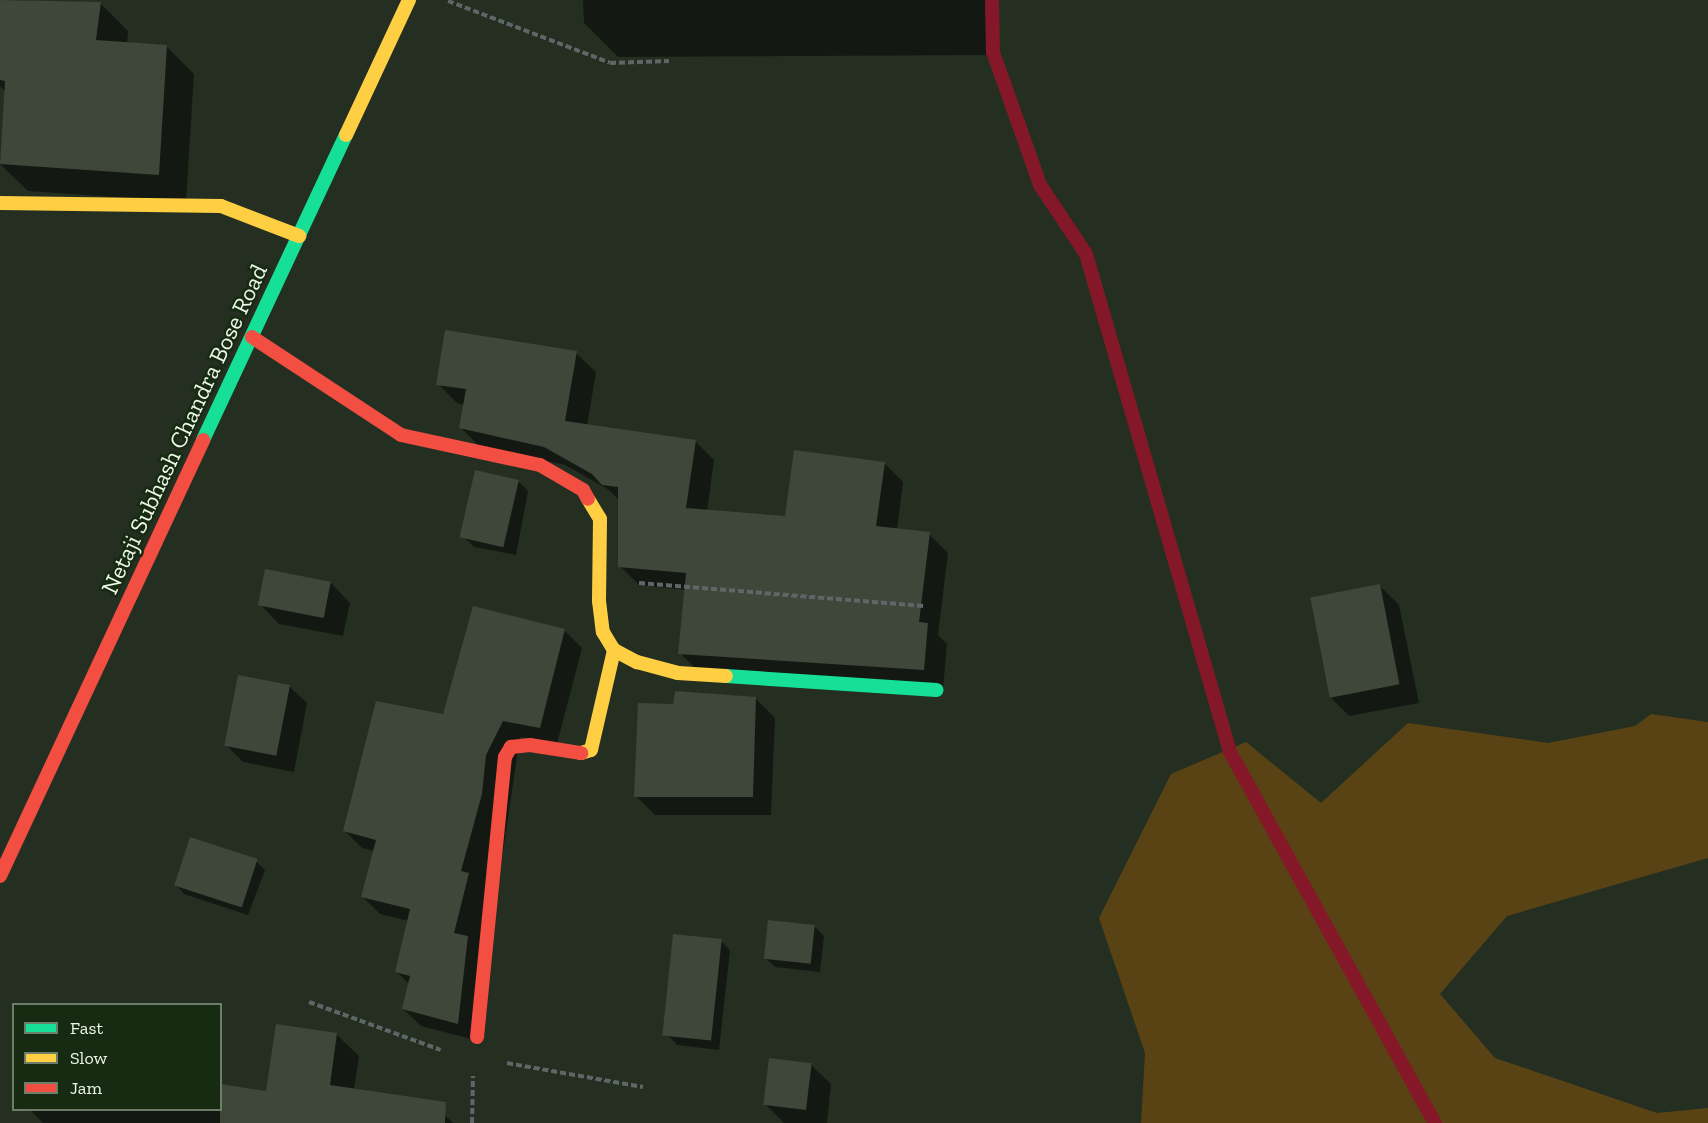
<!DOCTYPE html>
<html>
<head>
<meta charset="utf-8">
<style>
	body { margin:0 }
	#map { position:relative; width:1708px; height:1123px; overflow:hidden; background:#242f22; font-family:"Zilla Slab",serif }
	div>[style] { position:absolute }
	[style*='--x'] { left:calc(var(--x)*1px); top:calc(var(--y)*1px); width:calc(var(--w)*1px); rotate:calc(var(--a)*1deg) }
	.green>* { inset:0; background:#594314 }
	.shadow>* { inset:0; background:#0007 }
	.stream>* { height:14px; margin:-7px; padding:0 7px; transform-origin:7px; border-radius:7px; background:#851828 }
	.building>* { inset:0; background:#3f463a; transform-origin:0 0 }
	.path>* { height:4px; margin-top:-2px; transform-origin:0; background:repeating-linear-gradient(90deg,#5e6668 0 6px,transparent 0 9px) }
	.fast>* { height:14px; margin:-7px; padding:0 7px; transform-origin:7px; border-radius:7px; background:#16e098 }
	.slow>* { height:14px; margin:-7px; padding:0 7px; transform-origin:7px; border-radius:7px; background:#ffcf43 }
	.jam>* { height:14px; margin:-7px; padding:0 7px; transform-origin:7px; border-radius:7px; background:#f24e42 }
	span { translate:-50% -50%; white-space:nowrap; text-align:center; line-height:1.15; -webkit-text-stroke:5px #172b12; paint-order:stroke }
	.street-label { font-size:24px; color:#ebf8e8 }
	.legend { position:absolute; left:12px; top:1003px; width:210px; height:108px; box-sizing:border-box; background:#172b12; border:2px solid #6c7d68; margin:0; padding:8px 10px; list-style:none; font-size:18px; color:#ebf8e8 }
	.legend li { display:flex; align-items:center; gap:12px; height:30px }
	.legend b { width:30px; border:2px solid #6c7d68 }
</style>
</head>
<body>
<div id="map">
	<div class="green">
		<div style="clip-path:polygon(1651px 714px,1708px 722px,1708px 858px,1507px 916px,1440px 994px,1495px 1058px,1657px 1113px,1708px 1108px,1708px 1123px,1141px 1123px,1145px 1053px,1099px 918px,1171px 774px,1246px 742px,1321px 803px,1408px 723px,1548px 743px,1635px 726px)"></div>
	</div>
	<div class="shadow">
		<div style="clip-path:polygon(0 0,100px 3px,128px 31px,127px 44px,167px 47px,194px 74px,186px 202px,28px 191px,0 164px,5px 91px,0 86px)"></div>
		<div style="clip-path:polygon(583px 0,988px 0,988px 55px,618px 57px,584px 23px)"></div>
		<div style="clip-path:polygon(576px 353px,596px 372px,587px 426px,695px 441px,714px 460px,707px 511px,786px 518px,884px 463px,903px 482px,897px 530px,929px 534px,948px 553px,938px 635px,947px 644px,943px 689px,699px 672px,680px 653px,686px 590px,639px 585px,620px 566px,619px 500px,609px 490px,565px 465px,480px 447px,461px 428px,465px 405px,457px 403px,438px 384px)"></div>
		<div style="clip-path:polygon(518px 481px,528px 491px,516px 555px,474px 547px,464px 537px)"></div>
		<div style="clip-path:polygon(331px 583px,350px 603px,343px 636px,279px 624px,260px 604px)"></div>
		<div style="clip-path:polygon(1380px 586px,1399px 605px,1419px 703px,1349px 716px,1330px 697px)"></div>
		<div style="clip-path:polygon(564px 630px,582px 648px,557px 744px,520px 737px,475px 1040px,421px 1026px,403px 1009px,410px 985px,397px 972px,409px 921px,380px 914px,362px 896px,374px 851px,362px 848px,344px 830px,444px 716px)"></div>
		<div style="clip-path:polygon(289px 686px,307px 703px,294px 772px,243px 762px,226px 745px)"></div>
		<div style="clip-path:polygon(755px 698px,775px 718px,771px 815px,655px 815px,636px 796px,675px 706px)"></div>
		<div style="clip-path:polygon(256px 861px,265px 870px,248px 915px,184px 894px,175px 884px)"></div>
		<div style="clip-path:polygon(815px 927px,824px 936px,820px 972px,775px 967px,765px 958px)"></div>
		<div style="clip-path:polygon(721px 941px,730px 950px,719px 1050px,677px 1045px,668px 1035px)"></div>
		<div style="clip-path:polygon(336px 1034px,359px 1056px,354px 1090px,431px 1101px,453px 1123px,43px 1123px,30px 1110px,220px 1110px,268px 1093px)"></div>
		<div style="clip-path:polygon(811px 1065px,831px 1084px,827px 1123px,784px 1123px,765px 1104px)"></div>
	</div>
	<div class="stream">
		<div style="--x:992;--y:0;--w:52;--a:88.9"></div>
		<div style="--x:993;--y:52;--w:141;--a:70.5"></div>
		<div style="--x:1040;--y:185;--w:83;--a:56.3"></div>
		<div style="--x:1086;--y:254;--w:518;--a:73.87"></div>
		<div style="--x:1230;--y:752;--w:424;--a:61.1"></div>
	</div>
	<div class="building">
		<div style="clip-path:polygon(0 0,101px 2px,96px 40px,167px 45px,159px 175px,0 164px,5px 81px,0 80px)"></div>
		<div style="clip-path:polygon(445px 330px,577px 351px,565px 421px,696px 440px,686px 508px,785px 516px,794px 450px,885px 462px,876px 526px,930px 532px,919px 622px,928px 623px,924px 670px,678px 654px,686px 573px,618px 567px,618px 487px,602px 485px,592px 474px,544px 447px,459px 428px,466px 389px,436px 385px)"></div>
		<div style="left:475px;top:470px;width:45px;height:69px;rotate:13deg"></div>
		<div style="left:265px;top:569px;width:67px;height:37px;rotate:11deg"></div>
		<div style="left:1380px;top:584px;width:102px;height:71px;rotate:79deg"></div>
		<div style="clip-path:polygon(473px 606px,565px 629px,540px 728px,503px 721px,486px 755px,482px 794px,461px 871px,469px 873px,454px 933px,468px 936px,458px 1024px,402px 1009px,410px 976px,395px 972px,410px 909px,361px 897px,376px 840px,343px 831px,376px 701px,443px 714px)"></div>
		<div style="left:238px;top:675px;width:53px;height:72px;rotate:11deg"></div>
		<div style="clip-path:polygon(675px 691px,756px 697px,753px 797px,634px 797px,638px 703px,673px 704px)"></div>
		<div style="left:190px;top:837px;width:71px;height:51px;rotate:18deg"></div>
		<div style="left:768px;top:920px;width:47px;height:39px;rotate:6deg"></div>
		<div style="left:673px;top:934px;width:49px;height:102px;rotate:6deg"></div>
		<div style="clip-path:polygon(276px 1024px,337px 1033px,330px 1085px,446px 1102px,445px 1123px,220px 1123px,220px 1084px,266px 1091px)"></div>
		<div style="left:769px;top:1058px;width:43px;height:47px;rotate:7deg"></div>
	</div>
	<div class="path">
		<div style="--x:448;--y:1;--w:173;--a:20.9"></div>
		<div style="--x:610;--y:63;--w:59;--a:-1.9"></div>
		<div style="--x:639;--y:583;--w:286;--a:4.6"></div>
		<div style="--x:309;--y:1002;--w:140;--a:20"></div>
		<div style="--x:507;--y:1063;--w:138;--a:10"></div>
		<div style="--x:472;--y:1123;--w:47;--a:-88.8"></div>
	</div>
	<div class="fast">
		<div style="--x:203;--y:440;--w:337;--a:-64.9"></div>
		<div style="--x:726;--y:676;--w:211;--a:3.8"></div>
	</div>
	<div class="slow">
		<div style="--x:346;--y:135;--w:149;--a:-65"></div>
		<div style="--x:0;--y:203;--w:221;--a:0.8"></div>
		<div style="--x:221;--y:206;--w:84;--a:21"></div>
		<div style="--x:588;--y:499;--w:23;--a:59"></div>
		<div style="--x:600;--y:519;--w:82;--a:90.7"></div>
		<div style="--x:599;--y:601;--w:31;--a:83"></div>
		<div style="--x:603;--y:632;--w:21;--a:59"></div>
		<div style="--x:614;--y:650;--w:26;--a:28"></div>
		<div style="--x:637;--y:662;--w:42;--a:15"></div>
		<div style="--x:678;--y:673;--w:48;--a:3.6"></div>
		<div style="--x:581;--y:753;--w:10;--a:-17"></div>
		<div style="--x:591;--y:750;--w:103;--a:-77"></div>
	</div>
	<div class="jam">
		<div style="--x:252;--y:337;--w:178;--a:33.3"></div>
		<div style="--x:401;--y:435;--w:142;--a:12.2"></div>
		<div style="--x:540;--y:465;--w:50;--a:30.2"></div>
		<div style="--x:583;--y:490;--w:10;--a:61"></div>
		<div style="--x:0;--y:876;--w:481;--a:-65"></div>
		<div style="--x:477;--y:1037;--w:281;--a:-84.3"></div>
		<div style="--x:505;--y:757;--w:12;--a:-59"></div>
		<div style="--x:511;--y:747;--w:19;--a:-6"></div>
		<div style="--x:530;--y:745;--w:52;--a:8.9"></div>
	</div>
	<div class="street-label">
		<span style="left:184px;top:429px;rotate:-65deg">Netaji Subhash Chandra Bose Road</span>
	</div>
	<ul class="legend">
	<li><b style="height:8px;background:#16e098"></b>Fast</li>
	<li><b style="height:8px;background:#ffcf43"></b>Slow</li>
	<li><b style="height:8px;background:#f24e42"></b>Jam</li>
	</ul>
</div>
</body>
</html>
